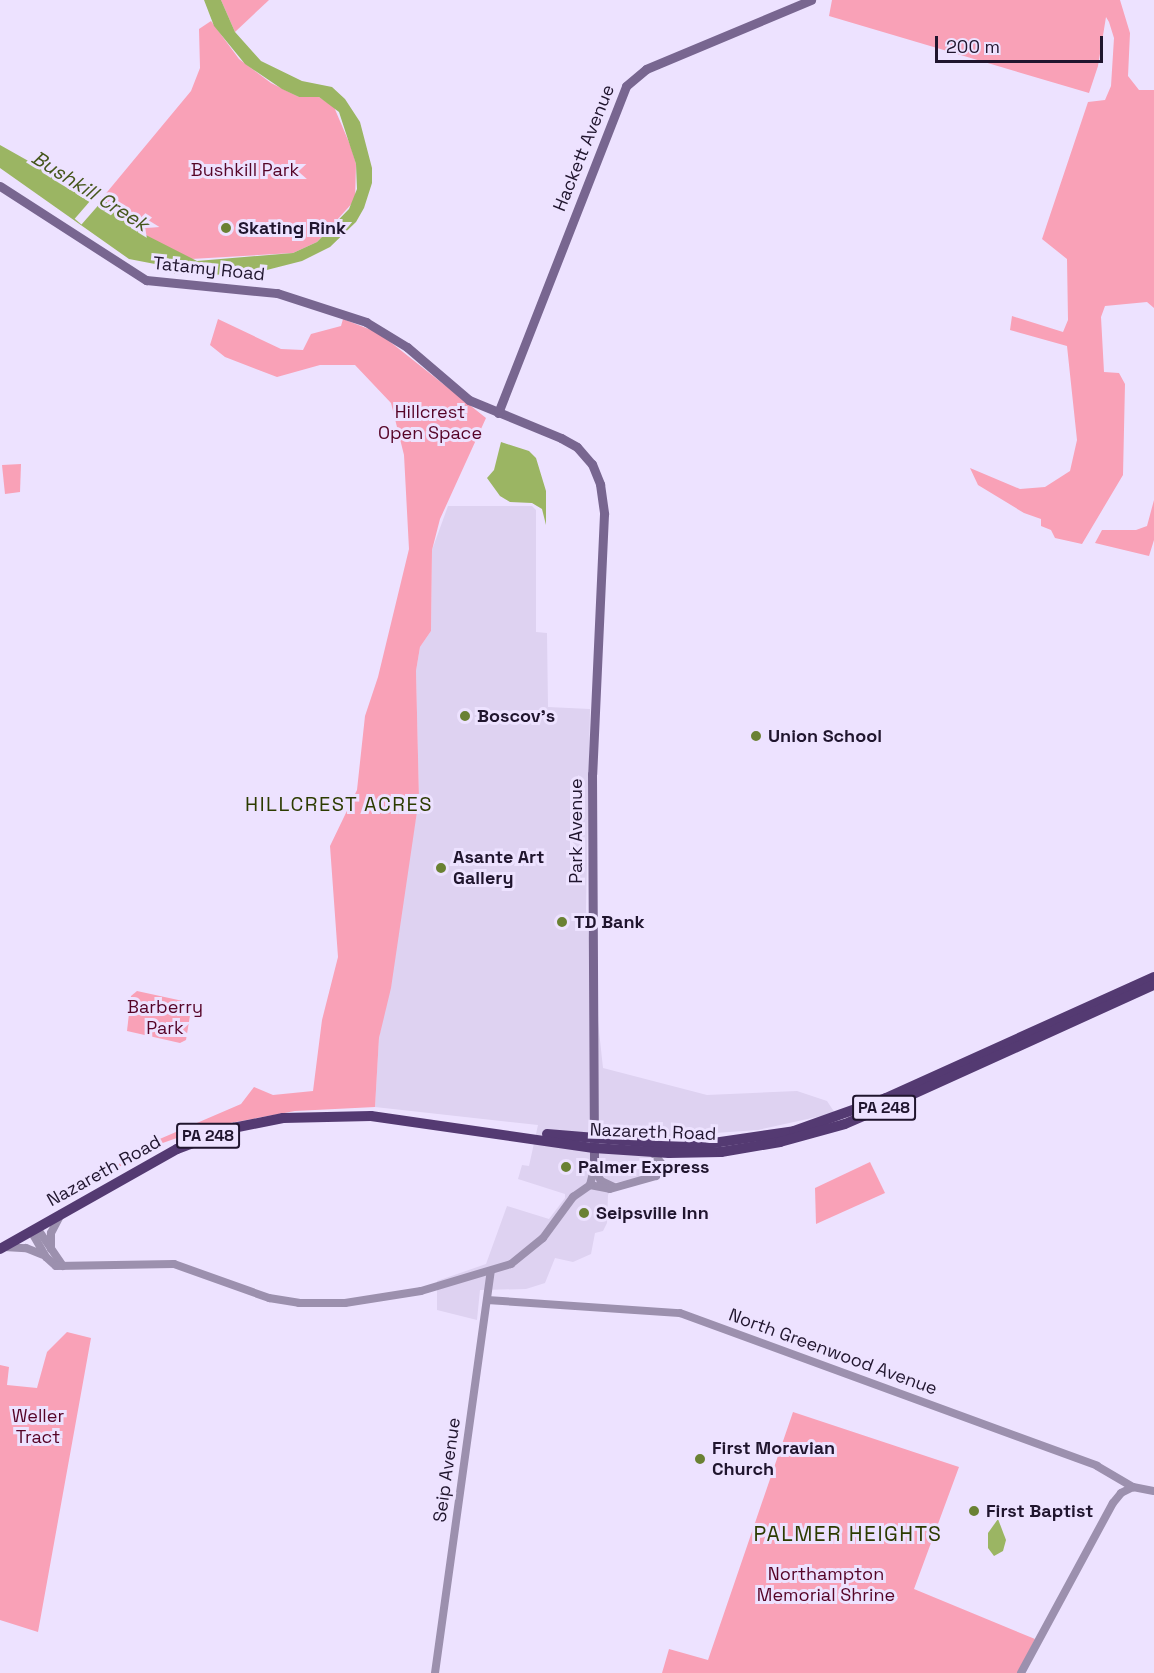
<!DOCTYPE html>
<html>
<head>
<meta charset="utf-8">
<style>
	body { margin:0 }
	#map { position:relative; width:1154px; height:1673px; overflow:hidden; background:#ede2ff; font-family:"Space Grotesk",sans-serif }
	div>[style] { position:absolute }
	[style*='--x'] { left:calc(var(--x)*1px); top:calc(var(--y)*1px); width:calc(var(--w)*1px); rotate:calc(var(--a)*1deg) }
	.built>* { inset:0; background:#ded2f1 }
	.green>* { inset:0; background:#f9a1b7 }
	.water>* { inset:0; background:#9bb563 }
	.pier>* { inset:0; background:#ede2ff; transform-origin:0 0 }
	.tertiary>* { height:8px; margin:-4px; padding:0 4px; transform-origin:4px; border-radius:4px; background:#9c90ae }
	.secondary>* { height:9px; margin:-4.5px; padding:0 4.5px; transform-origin:4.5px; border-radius:4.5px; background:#786690 }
	.trunk>* { height:10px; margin:-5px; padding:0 5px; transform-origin:5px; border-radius:5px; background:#543a72 }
	.dots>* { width:16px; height:16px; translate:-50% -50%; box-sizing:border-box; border:3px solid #ede2ff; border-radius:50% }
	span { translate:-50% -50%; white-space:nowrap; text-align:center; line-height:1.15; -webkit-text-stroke:6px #ede2ff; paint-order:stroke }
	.shield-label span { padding:2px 4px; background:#ede2ff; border:2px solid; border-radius:4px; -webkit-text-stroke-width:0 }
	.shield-label { font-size:16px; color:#20152e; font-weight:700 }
	.street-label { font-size:18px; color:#20152e }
	.park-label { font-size:18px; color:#560427 }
	.poi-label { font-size:18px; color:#20152e; font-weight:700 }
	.left { translate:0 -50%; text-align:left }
	.water-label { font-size:20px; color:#45561b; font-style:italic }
	.neighbourhood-label { font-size:20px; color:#2c3b00; letter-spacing:1.5px }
	.quarter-label { font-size:21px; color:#2c3b00; letter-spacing:1.5px }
	.scale { position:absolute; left:935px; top:36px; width:168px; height:27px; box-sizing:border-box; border:3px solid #20152e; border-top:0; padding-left:8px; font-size:18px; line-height:21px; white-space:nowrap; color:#20152e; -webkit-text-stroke:4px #ede2ff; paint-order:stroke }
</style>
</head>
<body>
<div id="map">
	<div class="built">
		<div style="clip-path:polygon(448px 506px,532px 506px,536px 510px,536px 632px,547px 633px,548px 707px,590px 709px,586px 910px,603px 1068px,707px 1095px,797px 1091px,827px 1101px,835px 1113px,758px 1130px,658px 1137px,659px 1163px,655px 1174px,614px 1183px,608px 1195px,607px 1223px,603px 1231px,595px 1233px,591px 1254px,573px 1262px,555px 1258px,545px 1283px,526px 1289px,480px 1290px,477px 1320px,437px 1310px,437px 1281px,486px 1264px,507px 1206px,549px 1219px,565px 1198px,565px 1194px,518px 1179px,522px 1165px,529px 1166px,538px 1125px,375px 1107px,379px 1038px,419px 798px,416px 671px,420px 647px,431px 631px,432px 550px)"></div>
	</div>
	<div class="green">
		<div style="clip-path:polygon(221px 0,269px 0,235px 32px)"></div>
		<div style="clip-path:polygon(832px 0,1120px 0,1130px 33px,1128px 76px,1139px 90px,1154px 90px,1154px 308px,1147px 302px,1105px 306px,1101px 317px,1104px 372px,1119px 373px,1125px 384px,1123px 475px,1082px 544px,1055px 538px,1051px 530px,1041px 526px,1041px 519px,1024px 513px,978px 485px,970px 468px,1020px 489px,1045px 487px,1070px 471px,1077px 440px,1067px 346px,1010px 330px,1012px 316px,1063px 332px,1068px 320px,1067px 259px,1042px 239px,1088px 102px,1105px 100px,1111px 86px,1114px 38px,1109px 22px,1106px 17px,1098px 66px,1089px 93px,829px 16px)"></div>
		<div style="clip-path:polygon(211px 21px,239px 59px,271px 83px,299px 97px,319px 97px,334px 107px,351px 147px,356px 164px,355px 200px,317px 242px,293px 253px,191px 259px,139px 232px,103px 197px,191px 91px,200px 68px,199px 29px)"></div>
		<div style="clip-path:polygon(218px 319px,281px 349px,303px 350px,311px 334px,341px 326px,343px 319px,379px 333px,486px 418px,440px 519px,432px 550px,431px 631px,420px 647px,416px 671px,419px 798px,391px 988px,379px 1038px,375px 1107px,295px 1111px,208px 1127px,157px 1145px,69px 1196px,155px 1141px,241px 1104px,254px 1087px,273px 1095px,313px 1091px,322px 1020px,338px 957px,330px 846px,357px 790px,365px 716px,378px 677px,409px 549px,404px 455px,391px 403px,355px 365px,320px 365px,277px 377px,225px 357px,210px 345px)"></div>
		<div style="clip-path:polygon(21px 464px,20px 492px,5px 494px,2px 465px)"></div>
		<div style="clip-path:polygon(1154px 500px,1154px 540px,1149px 556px,1095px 543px,1102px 530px,1136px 530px,1147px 526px)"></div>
		<div style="clip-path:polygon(137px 991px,192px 1003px,186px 1040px,180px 1043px,127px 1031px,131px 996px)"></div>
		<div style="clip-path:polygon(870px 1162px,885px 1193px,816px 1224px,815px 1188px)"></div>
		<div style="clip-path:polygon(67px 1332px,91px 1338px,38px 1632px,0 1620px,0 1365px,9px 1367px,7px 1385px,37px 1388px,47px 1352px)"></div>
		<div style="clip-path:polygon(793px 1412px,959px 1467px,914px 1589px,1035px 1639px,1018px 1673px,662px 1673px,669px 1649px,708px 1660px)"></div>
	</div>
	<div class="water">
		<div style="clip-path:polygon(204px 0,221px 0,235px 32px,261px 61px,302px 81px,332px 87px,345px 99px,360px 122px,372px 168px,372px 183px,364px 208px,356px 222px,330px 247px,302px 261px,247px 275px,174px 274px,155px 264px,129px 259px,0 168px,0 145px,64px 181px,100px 196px,140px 232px,197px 261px,293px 253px,317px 242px,349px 209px,357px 189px,356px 164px,339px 112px,319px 97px,299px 97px,282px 89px,245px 64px,214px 26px)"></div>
		<div style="clip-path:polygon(501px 442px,529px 451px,536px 458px,546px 491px,546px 525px,542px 509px,532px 503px,510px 502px,500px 496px,487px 478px,494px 470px)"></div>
		<div style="clip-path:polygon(998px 1519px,1006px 1540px,1003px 1551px,994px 1556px,988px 1548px,988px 1533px)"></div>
	</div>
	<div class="pier">
		<div style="left:97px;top:193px;width:9px;height:34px;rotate:41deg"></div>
	</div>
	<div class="tertiary">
		<div style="--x:594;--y:1169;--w:14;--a:60"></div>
		<div style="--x:601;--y:1181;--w:14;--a:25"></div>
		<div style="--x:590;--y:1185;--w:20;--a:11"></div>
		<div style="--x:610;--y:1189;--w:48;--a:-15.8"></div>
		<div style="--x:656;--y:1176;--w:13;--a:-63"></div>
		<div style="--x:662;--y:1164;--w:14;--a:-129"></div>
		<div style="--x:37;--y:1228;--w:46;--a:55.6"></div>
		<div style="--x:31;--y:1231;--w:30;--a:60"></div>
		<div style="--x:46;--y:1257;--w:13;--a:42"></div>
		<div style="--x:56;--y:1266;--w:118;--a:-1"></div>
		<div style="--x:174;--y:1264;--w:101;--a:19.7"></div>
		<div style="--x:269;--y:1298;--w:30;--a:9"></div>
		<div style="--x:299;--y:1303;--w:46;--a:0"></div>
		<div style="--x:345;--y:1303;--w:77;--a:-9"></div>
		<div style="--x:421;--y:1291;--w:94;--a:-16.7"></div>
		<div style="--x:511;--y:1264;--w:41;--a:-39.1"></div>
		<div style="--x:543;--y:1238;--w:51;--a:-53.8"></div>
		<div style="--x:573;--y:1197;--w:21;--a:-35"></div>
		<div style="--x:590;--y:1185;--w:16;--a:-76"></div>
		<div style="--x:4;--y:1247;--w:22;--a:3"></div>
		<div style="--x:26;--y:1248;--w:18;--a:22"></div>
		<div style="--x:51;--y:1249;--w:16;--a:-90"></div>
		<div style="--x:51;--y:1233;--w:19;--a:-62"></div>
		<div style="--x:487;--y:1300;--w:193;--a:3.9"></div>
		<div style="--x:680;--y:1313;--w:444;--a:20.1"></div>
		<div style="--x:1097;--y:1466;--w:42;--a:30.3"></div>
		<div style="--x:1133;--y:1487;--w:21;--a:11"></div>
		<div style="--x:435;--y:1673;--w:405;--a:-82.1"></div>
		<div style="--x:1021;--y:1673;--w:193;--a:-61.6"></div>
		<div style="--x:1113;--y:1503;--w:13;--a:-51"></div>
		<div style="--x:1121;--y:1493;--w:13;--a:-27"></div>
	</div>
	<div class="secondary">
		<div style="--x:0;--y:186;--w:174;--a:32.8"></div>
		<div style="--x:146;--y:280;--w:132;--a:5.7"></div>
		<div style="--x:277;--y:293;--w:94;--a:18"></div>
		<div style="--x:366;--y:322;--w:48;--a:31.4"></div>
		<div style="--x:407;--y:347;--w:82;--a:40.5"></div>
		<div style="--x:469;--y:400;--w:100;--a:22.4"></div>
		<div style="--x:561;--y:438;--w:18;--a:29"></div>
		<div style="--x:577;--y:447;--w:23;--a:49"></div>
		<div style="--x:592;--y:464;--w:22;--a:68"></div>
		<div style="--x:600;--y:484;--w:30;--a:82"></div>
		<div style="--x:604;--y:514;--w:260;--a:92.6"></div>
		<div style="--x:592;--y:774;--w:395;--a:89.7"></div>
		<div style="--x:498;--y:413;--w:351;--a:-68.6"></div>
		<div style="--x:626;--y:86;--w:26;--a:-40"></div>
		<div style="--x:646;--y:69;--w:179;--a:-22.7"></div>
	</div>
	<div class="trunk">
		<div style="--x:547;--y:1134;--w:146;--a:4.7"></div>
		<div style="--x:693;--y:1146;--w:102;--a:-8.4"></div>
		<div style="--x:794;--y:1131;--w:98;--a:-19.7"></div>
		<div style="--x:886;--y:1098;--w:294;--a:-24.3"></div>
		<div style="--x:0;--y:1249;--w:203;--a:-29.5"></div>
		<div style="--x:177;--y:1149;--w:60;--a:-20.6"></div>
		<div style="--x:233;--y:1128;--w:51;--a:-11.3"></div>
		<div style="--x:283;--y:1118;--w:88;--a:-1.3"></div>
		<div style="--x:371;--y:1116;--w:225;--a:8.2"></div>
		<div style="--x:594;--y:1148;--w:75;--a:3.8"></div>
		<div style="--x:669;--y:1153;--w:52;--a:-1.1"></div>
		<div style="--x:721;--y:1152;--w:60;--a:-9.6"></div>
		<div style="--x:780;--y:1142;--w:67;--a:-15.5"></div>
		<div style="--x:845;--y:1124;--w:48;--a:-23.4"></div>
		<div style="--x:889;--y:1105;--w:291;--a:-24.4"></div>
	</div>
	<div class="dots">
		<div style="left:226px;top:228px;background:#6a8133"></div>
		<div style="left:465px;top:716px;background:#6a8133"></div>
		<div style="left:756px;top:736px;background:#6a8133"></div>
		<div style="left:441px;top:868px;background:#6a8133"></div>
		<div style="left:562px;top:922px;background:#6a8133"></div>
		<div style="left:566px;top:1167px;background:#6a8133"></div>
		<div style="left:584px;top:1213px;background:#6a8133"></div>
		<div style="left:700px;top:1459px;background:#6a8133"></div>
		<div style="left:974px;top:1511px;background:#6a8133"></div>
	</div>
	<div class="shield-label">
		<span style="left:884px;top:1108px">PA 248</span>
		<span style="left:208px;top:1136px">PA 248</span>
	</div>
	<div class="street-label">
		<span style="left:584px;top:148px;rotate:-68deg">Hackett Avenue</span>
		<span style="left:209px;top:269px;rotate:6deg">Tatamy Road</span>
		<span style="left:576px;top:831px;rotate:-90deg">Park Avenue</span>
		<span style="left:653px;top:1132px;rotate:2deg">Nazareth Road</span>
		<span style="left:104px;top:1171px;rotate:-29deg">Nazareth Road</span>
		<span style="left:833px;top:1352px;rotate:20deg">North Greenwood Avenue</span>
		<span style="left:447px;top:1470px;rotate:-82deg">Seip Avenue</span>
	</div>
	<div class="park-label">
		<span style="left:245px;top:170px">Bushkill Park</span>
		<span style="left:430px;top:423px">Hillcrest<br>Open Space</span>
		<span style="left:165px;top:1018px">Barberry<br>Park</span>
		<span style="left:38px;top:1427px">Weller<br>Tract</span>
		<span style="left:826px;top:1585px">Northampton<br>Memorial Shrine</span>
	</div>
	<div class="poi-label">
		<span class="left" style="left:238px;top:228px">Skating Rink</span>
		<span class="left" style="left:477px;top:716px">Boscov's</span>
		<span class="left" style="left:768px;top:736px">Union School</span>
		<span class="left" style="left:453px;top:868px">Asante Art<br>Gallery</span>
		<span class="left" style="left:574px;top:922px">TD Bank</span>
		<span class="left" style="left:578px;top:1167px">Palmer Express</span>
		<span class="left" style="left:596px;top:1213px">Seipsville Inn</span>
		<span class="left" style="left:712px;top:1459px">First Moravian<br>Church</span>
		<span class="left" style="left:986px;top:1511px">First Baptist</span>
	</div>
	<div class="water-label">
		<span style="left:90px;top:191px;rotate:32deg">Bushkill Creek</span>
	</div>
	<div class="neighbourhood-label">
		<span style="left:339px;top:804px">HILLCREST ACRES</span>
	</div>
	<div class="quarter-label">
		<span style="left:848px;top:1534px">PALMER HEIGHTS</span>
	</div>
	<div class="scale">200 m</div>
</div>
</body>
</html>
